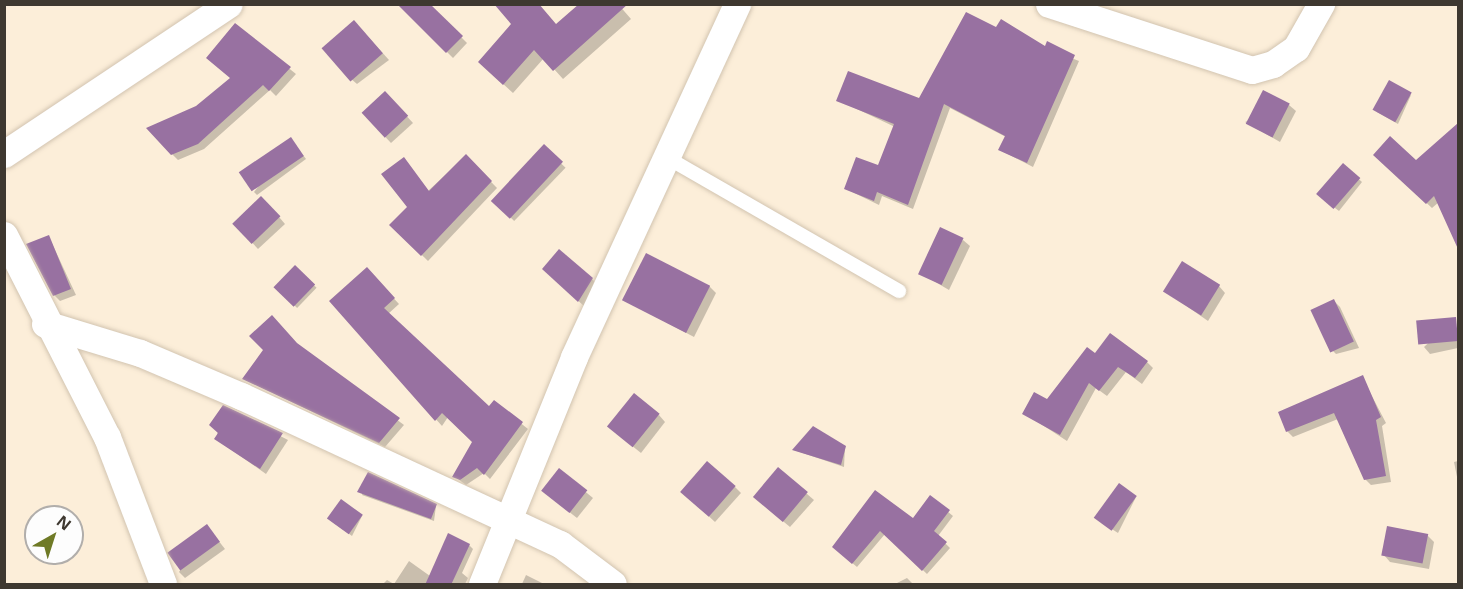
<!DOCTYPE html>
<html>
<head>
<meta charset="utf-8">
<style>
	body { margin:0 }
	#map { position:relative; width:1463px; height:589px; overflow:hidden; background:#fceed9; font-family:"Open Sans",sans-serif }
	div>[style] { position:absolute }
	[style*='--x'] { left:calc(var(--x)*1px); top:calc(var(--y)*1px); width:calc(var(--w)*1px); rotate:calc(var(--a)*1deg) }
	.shadow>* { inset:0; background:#0003; transform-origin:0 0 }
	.building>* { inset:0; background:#9871a1; transform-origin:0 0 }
	.roads { filter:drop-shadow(0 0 2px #d2c4b0) drop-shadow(0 0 2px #d2c4b0) }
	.lane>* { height:14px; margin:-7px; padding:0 7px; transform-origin:7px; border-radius:7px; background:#fff }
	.street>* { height:27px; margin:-13.5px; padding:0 13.5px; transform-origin:13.5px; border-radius:13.5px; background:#fff }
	span { translate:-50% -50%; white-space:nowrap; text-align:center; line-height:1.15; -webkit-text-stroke:6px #fdfdfd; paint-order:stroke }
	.frame { position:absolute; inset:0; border:6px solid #3e3830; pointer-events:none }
	.north { position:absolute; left:24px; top:505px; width:60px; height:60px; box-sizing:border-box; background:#fdfdfd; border:2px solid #b1aeab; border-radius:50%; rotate:39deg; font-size:16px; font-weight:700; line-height:24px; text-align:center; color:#3e3830 }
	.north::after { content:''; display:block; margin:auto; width:21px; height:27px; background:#6f7a26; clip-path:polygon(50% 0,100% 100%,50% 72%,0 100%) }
</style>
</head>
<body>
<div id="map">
	<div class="shadow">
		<div style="clip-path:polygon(399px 4px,428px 4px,467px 43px,453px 58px)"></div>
		<div style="clip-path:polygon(618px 4px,631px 19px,563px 79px,544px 58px,513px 93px,489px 71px,513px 24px,557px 26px)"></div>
		<div style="clip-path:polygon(235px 25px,296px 74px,276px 96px,270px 90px,204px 149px,178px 160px,172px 154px,231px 79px)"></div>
		<div style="clip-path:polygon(360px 28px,389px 60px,357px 84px,350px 78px)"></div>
		<div style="clip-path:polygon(1046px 48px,1079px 61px,1033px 167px,1000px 150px,1006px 137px,950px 108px,913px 209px,882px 196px,879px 205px,846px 189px,879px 167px,895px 127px,838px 100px,920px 100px)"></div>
		<div style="clip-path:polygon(1411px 95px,1398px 124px,1377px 112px)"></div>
		<div style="clip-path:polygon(391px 99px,413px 123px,391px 143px,363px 113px)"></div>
		<div style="clip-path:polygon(1289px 105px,1296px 111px,1280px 142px,1245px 122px)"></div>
		<div style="clip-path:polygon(1457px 127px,1458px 129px,1458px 245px,1439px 202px,1432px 208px,1375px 155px,1416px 162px)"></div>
		<div style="clip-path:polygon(293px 142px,306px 159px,257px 195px,254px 192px)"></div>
		<div style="left:544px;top:147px;width:30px;height:74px;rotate:44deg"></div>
		<div style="clip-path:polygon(466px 156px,497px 188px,428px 261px,391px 225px)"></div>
		<div style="clip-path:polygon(1343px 165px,1362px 182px,1339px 211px,1322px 198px)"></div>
		<div style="clip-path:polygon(268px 204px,285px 224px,258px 249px,234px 223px)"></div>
		<div style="clip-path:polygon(49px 237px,76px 295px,60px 301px,54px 295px)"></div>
		<div style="clip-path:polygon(963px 240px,970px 246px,949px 290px,920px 273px)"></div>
		<div style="left:295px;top:267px;width:30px;height:28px;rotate:44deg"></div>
		<div style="clip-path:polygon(372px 275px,399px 304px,388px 314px,489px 409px,494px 402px,528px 429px,490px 479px,484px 473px,466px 485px,454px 476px,474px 442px,448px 417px,442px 426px,331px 302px)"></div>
		<div style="clip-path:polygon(550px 275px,592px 279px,599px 286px,585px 307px)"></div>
		<div style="clip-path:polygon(709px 286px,716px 293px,694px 337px,624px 300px)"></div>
		<div style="clip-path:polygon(1219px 286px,1225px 293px,1208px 321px,1165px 291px)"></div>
		<div style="clip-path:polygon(1334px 301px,1340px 307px,1359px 348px,1336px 354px,1329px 347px)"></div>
		<div style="clip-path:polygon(1455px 318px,1458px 348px,1430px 354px,1424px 347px)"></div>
		<div style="clip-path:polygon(298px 345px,404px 425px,385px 447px,244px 379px)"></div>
		<div style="clip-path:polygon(1096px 356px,1147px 362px,1153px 368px,1142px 384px,1126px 372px,1107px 396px,1096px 388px,1067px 441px,1024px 413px,1048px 401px)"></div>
		<div style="clip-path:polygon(1362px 377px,1386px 423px,1382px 426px,1391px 482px,1371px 485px,1365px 479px,1338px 419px,1293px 437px,1287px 431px)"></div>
		<div style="clip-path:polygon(224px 407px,288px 440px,266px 474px,216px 439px)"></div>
		<div style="clip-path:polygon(659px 415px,665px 422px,641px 453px,616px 433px)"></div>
		<div style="clip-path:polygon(845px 447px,844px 467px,794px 450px)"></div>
		<div style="clip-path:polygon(1458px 461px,1458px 482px,1454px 462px)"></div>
		<div style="clip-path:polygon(778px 469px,814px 500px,790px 527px,761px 503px)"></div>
		<div style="clip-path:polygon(559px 470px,593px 498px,577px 518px,550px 497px)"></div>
		<div style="clip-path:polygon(369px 474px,436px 506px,434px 521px,362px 495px)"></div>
		<div style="clip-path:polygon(735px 487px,741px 493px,715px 522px,689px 498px)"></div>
		<div style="clip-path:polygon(875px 492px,913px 520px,930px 497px,953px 516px,938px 536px,950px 548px,927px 574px,885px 534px,857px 567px,838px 551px)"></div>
		<div style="clip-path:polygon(1136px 497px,1118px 533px,1101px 522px)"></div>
		<div style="clip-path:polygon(362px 516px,352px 536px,331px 521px)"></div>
		<div style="clip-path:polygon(207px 526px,225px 549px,185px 578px,179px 572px)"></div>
		<div style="clip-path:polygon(1427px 535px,1434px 542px,1429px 569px,1390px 562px,1384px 555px)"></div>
		<div style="clip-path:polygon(469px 545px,473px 549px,462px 573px,468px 578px,465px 584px,394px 584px,409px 561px,430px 576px)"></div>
		<div style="clip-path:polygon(526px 575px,544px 584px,522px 584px)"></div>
		<div style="clip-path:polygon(907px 578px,913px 584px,895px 584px)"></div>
		<div style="clip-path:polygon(387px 580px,394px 584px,383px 584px)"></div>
	</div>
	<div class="building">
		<div style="clip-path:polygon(397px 4px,430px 4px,463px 36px,446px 53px)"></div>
		<div style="clip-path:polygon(494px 4px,539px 4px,556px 24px,579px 4px,628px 4px,553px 71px,534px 50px,503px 85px,478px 62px,511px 24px)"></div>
		<div style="clip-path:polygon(966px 12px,996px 27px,1001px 19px,1045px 46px,1047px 41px,1075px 55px,1027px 163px,998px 150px,1005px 136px,944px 104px,908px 205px,877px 192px,874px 201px,844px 189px,856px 157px,878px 165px,894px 124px,836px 101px,848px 71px,919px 98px)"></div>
		<div style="left:354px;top:20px;width:44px;height:43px;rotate:49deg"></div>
		<div style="clip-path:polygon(235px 23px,291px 67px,269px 91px,263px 85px,198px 144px,171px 155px,146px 128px,196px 106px,230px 78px,206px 58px)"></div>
		<div style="left:1389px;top:80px;width:26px;height:34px;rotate:29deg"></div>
		<div style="left:1263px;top:90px;width:30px;height:38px;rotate:27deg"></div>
		<div style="left:385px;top:91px;width:34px;height:32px;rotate:47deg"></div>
		<div style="clip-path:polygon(1458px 123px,1458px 249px,1434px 196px,1426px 204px,1373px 155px,1390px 136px,1416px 160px)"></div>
		<div style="left:291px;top:137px;width:23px;height:63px;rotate:56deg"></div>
		<div style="left:544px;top:144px;width:26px;height:78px;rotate:43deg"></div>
		<div style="clip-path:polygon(466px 154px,492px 181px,421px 256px,389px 225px,407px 207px,381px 174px,404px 157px,429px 191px)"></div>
		<div style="left:1343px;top:163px;width:23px;height:41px;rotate:41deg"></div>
		<div style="left:261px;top:196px;width:28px;height:40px;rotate:46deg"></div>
		<div style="left:940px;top:227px;width:26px;height:52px;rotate:25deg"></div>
		<div style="clip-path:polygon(49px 235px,71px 289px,53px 296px,26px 244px)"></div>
		<div style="clip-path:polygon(559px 249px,593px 278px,578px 302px,542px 269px)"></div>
		<div style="left:646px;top:253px;width:72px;height:53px;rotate:27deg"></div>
		<div style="left:1182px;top:261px;width:45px;height:36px;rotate:32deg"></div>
		<div style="left:295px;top:265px;width:28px;height:31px;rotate:44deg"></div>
		<div style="clip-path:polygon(367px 267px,395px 298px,384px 308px,489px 406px,494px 400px,523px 422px,484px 475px,477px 468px,460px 480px,452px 477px,472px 442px,442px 413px,435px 421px,329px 301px)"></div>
		<div style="left:1334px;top:299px;width:47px;height:26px;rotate:65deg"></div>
		<div style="clip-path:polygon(272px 315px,297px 343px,400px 418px,379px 443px,242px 379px,263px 350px,249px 336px)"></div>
		<div style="left:1456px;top:317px;width:24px;height:40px;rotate:85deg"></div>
		<div style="clip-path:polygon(1110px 333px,1148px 361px,1135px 378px,1118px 367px,1099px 391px,1089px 383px,1060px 435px,1022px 414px,1034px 392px,1047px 399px,1087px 347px,1095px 353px)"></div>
		<div style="clip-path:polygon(1363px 375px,1381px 417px,1376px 420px,1386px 476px,1364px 480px,1334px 413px,1286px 432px,1278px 412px)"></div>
		<div style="left:634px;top:393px;width:33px;height:43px;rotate:39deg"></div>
		<div style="clip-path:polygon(223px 405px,283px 433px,260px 469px,214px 439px,218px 433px,209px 425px)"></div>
		<div style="clip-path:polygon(813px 426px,846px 446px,841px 465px,792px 450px)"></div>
		<div style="left:707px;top:461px;width:38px;height:41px;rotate:41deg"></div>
		<div style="left:778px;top:467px;width:39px;height:39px;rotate:40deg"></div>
		<div style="left:559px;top:468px;width:36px;height:29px;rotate:38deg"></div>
		<div style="clip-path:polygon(368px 472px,437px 504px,431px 519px,357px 492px)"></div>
		<div style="left:1119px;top:483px;width:22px;height:43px;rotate:36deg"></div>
		<div style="clip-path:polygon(875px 490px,913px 518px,930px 495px,950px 510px,934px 531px,947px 542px,922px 571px,880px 531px,852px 564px,832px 547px)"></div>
		<div style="left:341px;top:499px;width:27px;height:24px;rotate:36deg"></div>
		<div style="left:207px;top:524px;width:22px;height:49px;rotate:54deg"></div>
		<div style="left:1387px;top:526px;width:42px;height:30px;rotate:11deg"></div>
		<div style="clip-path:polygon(448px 533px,470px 544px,451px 585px,425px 585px)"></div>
	</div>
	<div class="roads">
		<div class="lane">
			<div style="--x:666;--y:157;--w:269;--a:29.9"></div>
		</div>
		<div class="street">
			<div style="--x:1049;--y:4;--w:213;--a:18"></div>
			<div style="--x:1252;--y:70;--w:22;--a:-16"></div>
			<div style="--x:1273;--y:64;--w:28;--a:-35"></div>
			<div style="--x:1296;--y:48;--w:51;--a:-60.4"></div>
			<div style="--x:4;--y:154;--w:270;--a:-33.7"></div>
			<div style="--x:4;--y:235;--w:227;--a:63"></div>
			<div style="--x:107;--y:437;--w:157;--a:69.1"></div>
			<div style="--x:45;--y:324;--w:99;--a:17"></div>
			<div style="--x:140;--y:353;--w:110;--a:23.1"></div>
			<div style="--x:241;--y:396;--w:352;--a:24.9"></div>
			<div style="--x:560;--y:544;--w:66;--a:37"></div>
			<div style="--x:482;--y:584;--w:245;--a:-67.9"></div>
			<div style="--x:574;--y:357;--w:389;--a:-65.2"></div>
		</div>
	</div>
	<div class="frame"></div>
	<div class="north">N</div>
</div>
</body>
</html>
